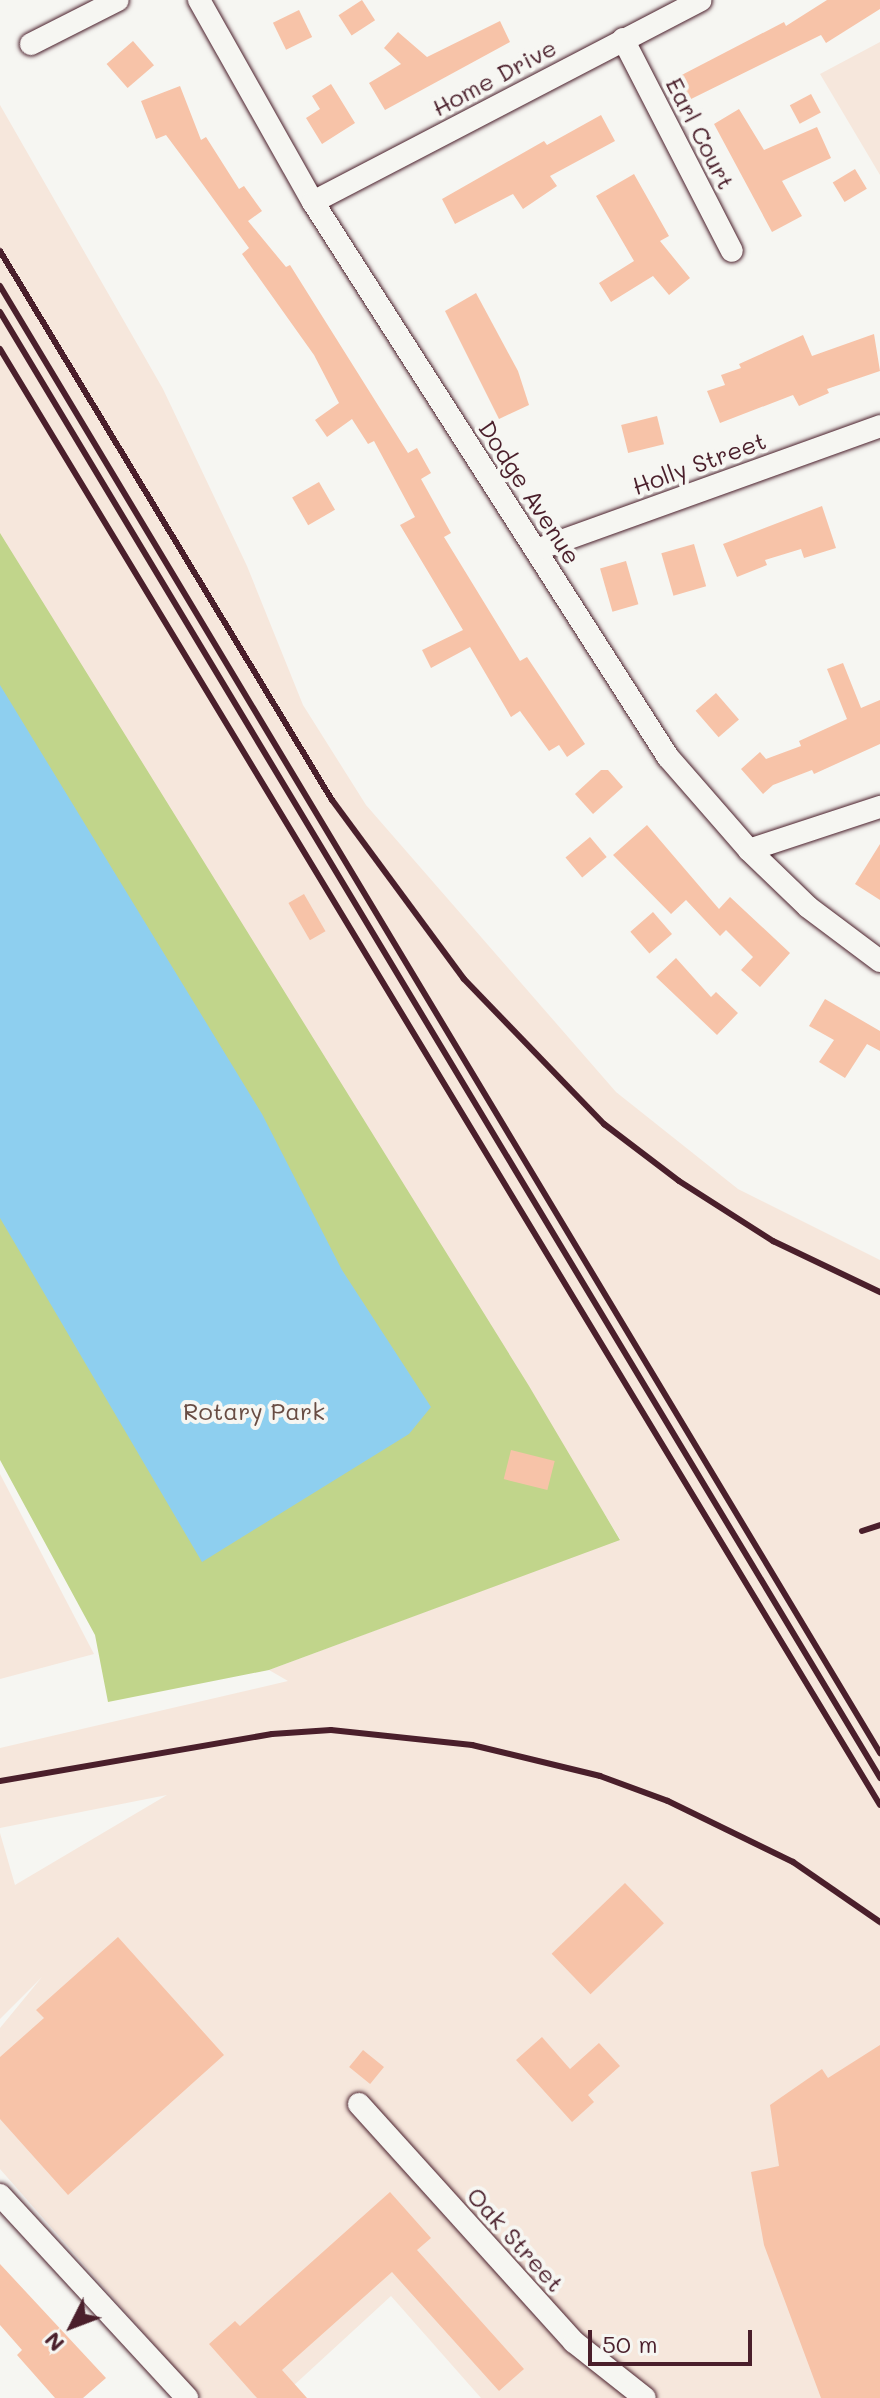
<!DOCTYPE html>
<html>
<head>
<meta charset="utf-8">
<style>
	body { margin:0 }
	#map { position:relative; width:880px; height:2398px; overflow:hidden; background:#f6f6f2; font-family:Mali,sans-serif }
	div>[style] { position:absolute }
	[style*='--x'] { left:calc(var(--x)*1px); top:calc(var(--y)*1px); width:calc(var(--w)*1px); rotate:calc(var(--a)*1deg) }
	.built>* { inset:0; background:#f6e7dc }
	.green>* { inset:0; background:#c1d58b }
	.water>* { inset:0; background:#8ecfef }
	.building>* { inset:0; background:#f7c3a8; transform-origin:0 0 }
	.roads { filter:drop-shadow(0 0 2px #4a1f2b) drop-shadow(0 0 2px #4a1f2b) }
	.street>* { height:22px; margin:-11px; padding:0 11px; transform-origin:11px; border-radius:11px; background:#f6f6f2 }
	.rail>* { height:6px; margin:-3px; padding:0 3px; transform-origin:3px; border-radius:3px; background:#4a1f2b }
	span { translate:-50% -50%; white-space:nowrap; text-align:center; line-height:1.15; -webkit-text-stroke:8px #f6f6f2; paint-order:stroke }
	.street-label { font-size:24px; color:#4a1f2b }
	.park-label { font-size:24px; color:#684c43 }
	.north { position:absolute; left:32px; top:2286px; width:80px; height:80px; -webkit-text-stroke:6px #f6f6f2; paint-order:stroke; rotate:228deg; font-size:22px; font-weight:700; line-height:32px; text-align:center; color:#4a1f2b }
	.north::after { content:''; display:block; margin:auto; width:28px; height:36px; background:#4a1f2b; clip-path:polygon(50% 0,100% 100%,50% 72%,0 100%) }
	.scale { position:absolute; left:588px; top:2330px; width:164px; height:36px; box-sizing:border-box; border:4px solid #4a1f2b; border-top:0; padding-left:10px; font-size:24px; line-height:28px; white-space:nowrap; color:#4a1f2b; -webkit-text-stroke:6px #f6f6f2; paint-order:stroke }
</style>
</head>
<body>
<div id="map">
	<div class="built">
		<div style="clip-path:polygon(880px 42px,880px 175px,820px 74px)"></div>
		<div style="clip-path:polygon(0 105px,163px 389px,247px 566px,303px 705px,366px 805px,616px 1092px,738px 1189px,880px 1260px,880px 2398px,481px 2398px,391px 2296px,280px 2398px,201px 2398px,0 2169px,0 2028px,42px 1977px,0 2019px,0 1833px,15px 1885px,167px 1795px,0 1828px,0 1748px,288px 1681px,269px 1670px,620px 1539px,0 535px)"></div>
		<div style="clip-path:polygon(0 1474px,94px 1654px,0 1679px)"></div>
	</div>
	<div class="green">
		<div style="clip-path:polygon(0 533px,529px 1386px,620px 1540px,269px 1670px,108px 1702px,95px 1635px,0 1460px)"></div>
	</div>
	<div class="water">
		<div style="clip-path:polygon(0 685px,262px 1114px,342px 1270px,431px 1407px,409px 1434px,202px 1562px,0 1218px)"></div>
	</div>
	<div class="building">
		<div style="left:362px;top:0;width:24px;height:28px;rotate:57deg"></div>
		<div style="clip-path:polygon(827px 0,880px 0,880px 9px,826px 43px,821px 35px,685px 102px,674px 79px,784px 22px,786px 26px)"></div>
		<div style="left:299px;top:10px;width:30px;height:29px;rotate:64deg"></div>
		<div style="clip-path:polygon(500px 21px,510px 42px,385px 110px,369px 83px,401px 64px,384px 48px,398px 32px,427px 57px)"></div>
		<div style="left:133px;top:41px;width:32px;height:35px;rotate:49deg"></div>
		<div style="clip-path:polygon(331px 84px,355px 123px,322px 144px,306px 118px,320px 109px,312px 96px)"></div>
		<div style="clip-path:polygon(180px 86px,201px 140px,206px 137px,239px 189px,244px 186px,262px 211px,248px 221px,286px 267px,290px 265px,408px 453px,417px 448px,431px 473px,421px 479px,451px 533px,444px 537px,520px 661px,527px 657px,585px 744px,567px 757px,559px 745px,549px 751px,520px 711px,511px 717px,470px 647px,431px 668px,422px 650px,463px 630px,400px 525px,415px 517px,374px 441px,368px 444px,352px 419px,327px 437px,315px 420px,339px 403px,314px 355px,242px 254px,249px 248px,204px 186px,166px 135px,156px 139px,141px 101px)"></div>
		<div style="left:811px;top:94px;width:21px;height:24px;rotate:62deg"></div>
		<div style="clip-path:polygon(739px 109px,764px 150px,817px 127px,831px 158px,782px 181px,802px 216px,772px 232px,714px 124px)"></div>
		<div style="clip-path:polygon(601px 115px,615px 141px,550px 176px,557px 186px,523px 209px,513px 194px,455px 224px,442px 199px,544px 141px,547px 145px)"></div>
		<div style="left:855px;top:169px;width:23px;height:26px;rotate:59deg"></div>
		<div style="clip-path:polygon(634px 174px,669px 236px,660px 241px,690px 278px,669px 295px,653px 276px,611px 302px,599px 283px,634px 261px,596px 196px)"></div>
		<div style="clip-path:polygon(476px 293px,518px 371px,529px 405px,499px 419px,445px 311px)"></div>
		<div style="clip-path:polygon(874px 334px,880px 371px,827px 389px,829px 393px,799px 406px,793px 395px,720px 423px,707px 391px,725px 385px,721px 375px,741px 368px,739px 364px,803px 335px,812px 356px)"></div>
		<div style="left:657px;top:416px;width:29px;height:37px;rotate:76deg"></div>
		<div style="left:319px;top:482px;width:32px;height:31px;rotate:60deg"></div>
		<div style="clip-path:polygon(822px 506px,836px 548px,804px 558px,801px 549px,765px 560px,767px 565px,737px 577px,723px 544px)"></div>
		<div style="left:694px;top:544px;width:44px;height:34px;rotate:74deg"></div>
		<div style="left:626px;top:561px;width:45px;height:27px;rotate:74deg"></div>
		<div style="clip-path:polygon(843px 663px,861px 708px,880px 700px,880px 744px,814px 774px,812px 770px,773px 785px,763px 794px,741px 769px,760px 752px,766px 759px,801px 746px,799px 741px,847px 719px,827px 669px)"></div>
		<div style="left:716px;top:693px;width:35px;height:27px;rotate:49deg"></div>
		<div style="clip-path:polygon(601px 770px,608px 770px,623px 787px,593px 814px,575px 794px)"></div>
		<div style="clip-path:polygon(647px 825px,719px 909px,730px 897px,790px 953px,760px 987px,741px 970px,753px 957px,726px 930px,720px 936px,686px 900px,671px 914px,613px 855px)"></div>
		<div style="left:590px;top:837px;width:26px;height:32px;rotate:50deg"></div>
		<div style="clip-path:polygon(880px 844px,880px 900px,855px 884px)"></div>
		<div style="left:304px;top:894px;width:43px;height:18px;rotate:60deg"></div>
		<div style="left:653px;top:912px;width:29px;height:30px;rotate:49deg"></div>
		<div style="clip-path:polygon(676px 958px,711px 997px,716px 992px,738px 1013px,717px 1035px,656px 977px)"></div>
		<div style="clip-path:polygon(825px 999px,880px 1031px,880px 1051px,867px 1044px,845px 1078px,819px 1062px,834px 1040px,809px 1026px)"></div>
		<div style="left:511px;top:1450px;width:45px;height:30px;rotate:14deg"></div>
		<div style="left:625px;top:1883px;width:56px;height:102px;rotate:46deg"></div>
		<div style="clip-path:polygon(118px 1937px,224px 2055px,68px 2195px,0 2119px,0 2057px,44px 2018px,36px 2010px)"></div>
		<div style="clip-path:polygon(542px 2037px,570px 2069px,599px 2043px,620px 2066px,588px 2095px,594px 2102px,572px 2122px,516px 2060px)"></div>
		<div style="clip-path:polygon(880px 2045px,880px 2398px,821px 2398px,764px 2245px,751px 2172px,779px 2166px,770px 2105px,822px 2069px,828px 2078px)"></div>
		<div style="left:363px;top:2050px;width:27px;height:22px;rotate:39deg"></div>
		<div style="clip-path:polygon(390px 2192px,431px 2238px,417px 2250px,524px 2369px,499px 2391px,392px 2272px,282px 2370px,307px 2398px,257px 2398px,209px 2344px,235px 2321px,240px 2326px)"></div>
		<div style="clip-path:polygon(0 2264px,106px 2378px,83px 2398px,55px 2398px,17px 2355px,22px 2350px,0 2325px)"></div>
	</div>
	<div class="roads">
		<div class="street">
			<div style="--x:199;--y:0;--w:232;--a:60.6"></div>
			<div style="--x:313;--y:202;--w:659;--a:57.4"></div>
			<div style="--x:668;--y:757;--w:123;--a:48.9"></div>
			<div style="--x:749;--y:850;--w:82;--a:44"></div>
			<div style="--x:808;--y:907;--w:90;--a:36.9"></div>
			<div style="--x:623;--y:39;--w:238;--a:62.8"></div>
			<div style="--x:31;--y:44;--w:97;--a:-26.8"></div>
			<div style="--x:313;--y:202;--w:437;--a:-27.5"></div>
			<div style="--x:536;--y:550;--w:366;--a:-19.8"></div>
			<div style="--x:749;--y:850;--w:138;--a:-18.2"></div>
			<div style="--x:359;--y:2104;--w:321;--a:47.9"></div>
			<div style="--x:574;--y:2342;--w:90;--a:38.3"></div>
			<div style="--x:0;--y:2195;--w:276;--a:47.3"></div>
		</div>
	</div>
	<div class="rail">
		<div style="--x:0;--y:251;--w:642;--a:58.84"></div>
		<div style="--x:332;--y:800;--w:222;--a:53.6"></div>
		<div style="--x:464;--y:979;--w:202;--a:46"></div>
		<div style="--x:604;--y:1124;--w:94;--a:37.2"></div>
		<div style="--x:679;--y:1181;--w:112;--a:32.6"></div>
		<div style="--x:773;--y:1241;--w:119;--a:25.5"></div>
		<div style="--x:0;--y:286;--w:1711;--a:59.04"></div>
		<div style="--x:0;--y:312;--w:1710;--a:59.02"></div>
		<div style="--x:0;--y:349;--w:1701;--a:58.85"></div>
		<div style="--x:862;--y:1531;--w:19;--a:-18"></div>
		<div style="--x:0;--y:1781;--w:276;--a:-9.8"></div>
		<div style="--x:272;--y:1734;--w:59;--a:-3.9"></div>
		<div style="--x:331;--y:1730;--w:142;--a:6.1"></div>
		<div style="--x:472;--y:1745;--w:132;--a:13.6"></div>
		<div style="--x:600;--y:1776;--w:72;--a:20.2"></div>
		<div style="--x:668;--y:1801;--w:139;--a:26"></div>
		<div style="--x:793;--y:1862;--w:106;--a:34.6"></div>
	</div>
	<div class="street-label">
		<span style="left:494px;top:77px;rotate:-28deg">Home Drive</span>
		<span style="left:701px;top:133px;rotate:63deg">Earl Court</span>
		<span style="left:699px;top:463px;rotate:-20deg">Holly Street</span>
		<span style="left:530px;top:492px;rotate:57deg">Dodge Avenue</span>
		<span style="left:516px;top:2239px;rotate:48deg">Oak Street</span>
	</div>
	<div class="park-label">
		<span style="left:254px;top:1411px">Rotary Park</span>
	</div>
	<div class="north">N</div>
	<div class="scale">50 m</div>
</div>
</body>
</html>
